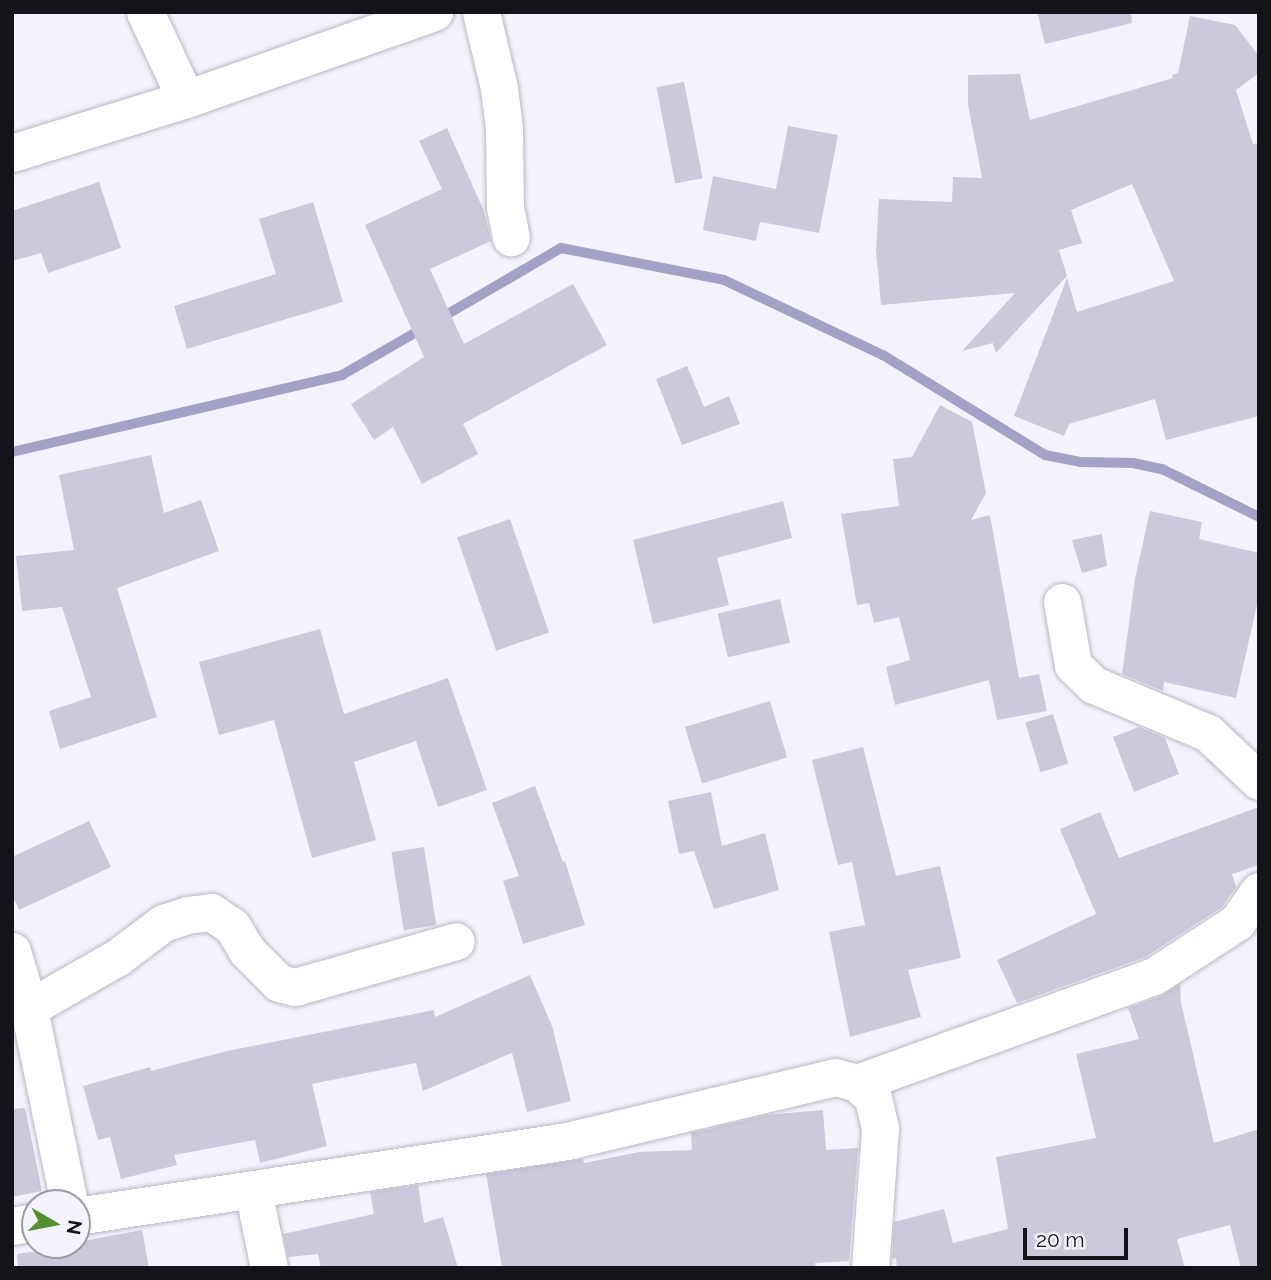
<!DOCTYPE html>
<html>
<head>
<meta charset="utf-8">
<style>
	body { margin:0 }
	#map { position:relative; width:1271px; height:1280px; overflow:hidden; background:#f4f3fd; font-family:Raleway,sans-serif }
	div>[style] { position:absolute }
	[style*='--x'] { left:calc(var(--x)*1px); top:calc(var(--y)*1px); width:calc(var(--w)*1px); rotate:calc(var(--a)*1deg) }
	.stream>* { height:10px; margin:-5px; padding:0 5px; transform-origin:5px; border-radius:5px; background:#a4a1c6 }
	.building>* { inset:0; background:#cbcadb; transform-origin:0 0 }
	.roads { filter:drop-shadow(0 0 2px #b8b7c7) drop-shadow(0 0 2px #b8b7c7) }
	.minor>* { height:37px; margin:-18.5px; padding:0 18.5px; transform-origin:18.5px; border-radius:18.5px; background:#fff }
	span { translate:-50% -50%; white-space:nowrap; text-align:center; line-height:1.15; -webkit-text-stroke:5px #f4f3fd; paint-order:stroke }
	.frame { position:absolute; inset:0; border:14px solid #131319; pointer-events:none }
	.north { position:absolute; left:21px; top:1189px; width:70px; height:70px; box-sizing:border-box; background:#f4f3fd; border:2px solid #9a99a2; border-radius:50%; rotate:100deg; font-size:19px; font-weight:700; line-height:28px; text-align:center; color:#131319 }
	.north::after { content:''; display:block; margin:auto; width:24px; height:32px; background:#539031; clip-path:polygon(50% 0,100% 100%,50% 72%,0 100%) }
	.scale { position:absolute; left:1023px; top:1228px; width:105px; height:32px; box-sizing:border-box; border:4px solid #131319; border-top:0; padding-left:9px; font-size:21px; line-height:24px; white-space:nowrap; color:#131319; -webkit-text-stroke:5px #f4f3fd; paint-order:stroke }
</style>
</head>
<body>
<div id="map">
	<div class="stream">
		<div style="--x:439;--y:319;--w:141;--a:-30.2"></div>
		<div style="--x:561;--y:248;--w:166;--a:11.1"></div>
		<div style="--x:724;--y:280;--w:176;--a:25.3"></div>
		<div style="--x:883;--y:355;--w:190;--a:31.7"></div>
		<div style="--x:1045;--y:455;--w:37;--a:11"></div>
		<div style="--x:1081;--y:462;--w:52;--a:1.1"></div>
		<div style="--x:1133;--y:463;--w:30;--a:12"></div>
		<div style="--x:1162;--y:469;--w:108;--a:26.3"></div>
		<div style="--x:12;--y:452;--w:339;--a:-13.1"></div>
		<div style="--x:342;--y:375;--w:96;--a:-30"></div>
	</div>
	<div class="building">
		<div style="clip-path:polygon(1037px 12px,1131px 12px,1132px 23px,1045px 44px)"></div>
		<div style="clip-path:polygon(1190px 16px,1235px 25px,1259px 56px,1259px 73px,1236px 90px,1253px 144px,1259px 143px,1259px 416px,1166px 440px,1155px 399px,1069px 424px,1064px 436px,1014px 416px,1067px 278px,1077px 312px,1174px 281px,1132px 184px,1071px 210px,1082px 243px,1059px 250px,1067px 276px,996px 353px,993px 343px,962px 351px,1015px 293px,881px 305px,876px 250px,879px 199px,952px 202px,953px 177px,982px 178px,968px 105px,968px 75px,1020px 74px,1030px 120px,1173px 78px,1172px 75px,1178px 73px)"></div>
		<div style="left:684px;top:82px;width:98px;height:28px;rotate:79deg"></div>
		<div style="clip-path:polygon(788px 126px,838px 135px,819px 233px,760px 222px,756px 241px,703px 230px,713px 176px,776px 189px)"></div>
		<div style="clip-path:polygon(447px 128px,484px 211px,491px 241px,430px 269px,464px 344px,573px 284px,607px 345px,463px 424px,478px 454px,422px 484px,393px 427px,374px 440px,351px 404px,424px 357px,365px 225px,442px 189px,419px 141px)"></div>
		<div style="clip-path:polygon(99px 182px,121px 248px,48px 273px,41px 253px,12px 261px,12px 211px)"></div>
		<div style="clip-path:polygon(313px 202px,343px 302px,187px 349px,174px 306px,276px 274px,259px 219px)"></div>
		<div style="clip-path:polygon(687px 366px,704px 407px,729px 396px,740px 424px,682px 445px,656px 379px)"></div>
		<div style="clip-path:polygon(940px 405px,972px 422px,986px 493px,971px 520px,990px 515px,1019px 678px,1039px 674px,1047px 711px,997px 720px,989px 680px,895px 705px,886px 667px,910px 660px,899px 617px,874px 623px,869px 603px,857px 605px,841px 514px,899px 506px,893px 459px,912px 457px)"></div>
		<div style="clip-path:polygon(151px 455px,164px 513px,201px 500px,219px 551px,117px 588px,157px 717px,60px 749px,49px 711px,91px 697px,62px 607px,22px 611px,16px 556px,74px 550px,59px 475px)"></div>
		<div style="clip-path:polygon(783px 501px,792px 538px,717px 558px,729px 605px,653px 624px,633px 540px)"></div>
		<div style="clip-path:polygon(1150px 511px,1202px 522px,1199px 539px,1259px 553px,1259px 596px,1236px 698px,1164px 682px,1163px 691px,1122px 674px,1135px 579px)"></div>
		<div style="left:510px;top:519px;width:120px;height:56px;rotate:71deg"></div>
		<div style="clip-path:polygon(1102px 534px,1107px 566px,1082px 573px,1072px 540px)"></div>
		<div style="left:780px;top:599px;width:45px;height:64px;rotate:77deg"></div>
		<div style="clip-path:polygon(320px 629px,344px 714px,448px 678px,487px 790px,438px 807px,416px 741px,354px 762px,376px 840px,312px 858px,274px 720px,219px 735px,199px 662px)"></div>
		<div style="left:770px;top:701px;width:59px;height:89px;rotate:73deg"></div>
		<div style="left:1053px;top:714px;width:52px;height:29px;rotate:73deg"></div>
		<div style="clip-path:polygon(1139px 727px,1165px 738px,1179px 774px,1134px 792px,1113px 737px)"></div>
		<div style="clip-path:polygon(863px 747px,896px 876px,940px 866px,961px 958px,908px 970px,921px 1017px,850px 1037px,829px 932px,865px 925px,852px 862px,838px 865px,812px 760px)"></div>
		<div style="clip-path:polygon(535px 786px,563px 862px,565px 861px,585px 925px,523px 944px,503px 881px,519px 876px,492px 803px)"></div>
		<div style="clip-path:polygon(711px 792px,722px 846px,765px 833px,779px 890px,714px 909px,694px 851px,679px 854px,668px 801px)"></div>
		<div style="clip-path:polygon(1259px 807px,1259px 865px,1232px 874px,1236px 887px,1222px 907px,1145px 957px,1017px 1003px,997px 960px,1096px 914px,1060px 829px,1100px 812px,1119px 858px)"></div>
		<div style="clip-path:polygon(89px 821px,111px 867px,19px 910px,12px 895px,12px 857px)"></div>
		<div style="left:424px;top:847px;width:79px;height:33px;rotate:81deg"></div>
		<div style="clip-path:polygon(530px 975px,552px 1026px,571px 1101px,527px 1112px,512px 1053px,423px 1091px,416px 1063px,312px 1084px,327px 1146px,260px 1163px,255px 1140px,174px 1155px,177px 1165px,121px 1179px,110px 1137px,98px 1140px,83px 1086px,150px 1067px,151px 1071px,227px 1051px,434px 1010px,435px 1017px)"></div>
		<div style="clip-path:polygon(1180px 984px,1181px 1003px,1214px 1143px,1259px 1129px,1259px 1268px,1241px 1268px,1230px 1225px,1177px 1239px,1185px 1268px,897px 1268px,896px 1258px,892px 1259px,894px 1222px,944px 1209px,953px 1243px,1008px 1229px,996px 1157px,1096px 1138px,1076px 1054px,1139px 1039px,1128px 1008px,1161px 996px)"></div>
		<div style="clip-path:polygon(25px 1108px,42px 1191px,12px 1197px,12px 1109px)"></div>
		<div style="clip-path:polygon(823px 1110px,826px 1150px,858px 1148px,849px 1261px,815px 1263px,816px 1268px,502px 1268px,486px 1174px,583px 1159px,584px 1163px,639px 1152px,692px 1150px,691px 1133px,766px 1115px)"></div>
		<div style="clip-path:polygon(418px 1185px,424px 1223px,443px 1217px,458px 1268px,321px 1268px,318px 1254px,288px 1257px,283px 1234px,374px 1214px,370px 1192px)"></div>
		<div style="clip-path:polygon(142px 1230px,149px 1268px,18px 1268px,17px 1254px,77px 1245px,77px 1242px)"></div>
	</div>
	<div class="roads">
		<div class="minor">
			<div style="--x:145;--y:12;--w:96;--a:64.8"></div>
			<div style="--x:481;--y:12;--w:78;--a:76.7"></div>
			<div style="--x:499;--y:88;--w:41;--a:83"></div>
			<div style="--x:504;--y:129;--w:78;--a:89.3"></div>
			<div style="--x:505;--y:207;--w:31;--a:79"></div>
			<div style="--x:12;--y:153;--w:182;--a:-17.2"></div>
			<div style="--x:186;--y:99;--w:263;--a:-19.3"></div>
			<div style="--x:1062;--y:602;--w:64;--a:80.1"></div>
			<div style="--x:1073;--y:665;--w:29;--a:44"></div>
			<div style="--x:1094;--y:685;--w:124;--a:22.8"></div>
			<div style="--x:1208;--y:733;--w:70;--a:43.3"></div>
			<div style="--x:12;--y:951;--w:59;--a:73.4"></div>
			<div style="--x:29;--y:1008;--w:199;--a:78.4"></div>
			<div style="--x:29;--y:1008;--w:103;--a:-29.8"></div>
			<div style="--x:118;--y:957;--w:56;--a:-37.1"></div>
			<div style="--x:163;--y:923;--w:25;--a:-18"></div>
			<div style="--x:187;--y:915;--w:24;--a:-7"></div>
			<div style="--x:211;--y:912;--w:25;--a:34"></div>
			<div style="--x:232;--y:926;--w:29;--a:59"></div>
			<div style="--x:247;--y:951;--w:45;--a:45"></div>
			<div style="--x:279;--y:983;--w:16;--a:14"></div>
			<div style="--x:295;--y:987;--w:167;--a:-15.9"></div>
			<div style="--x:857;--y:1083;--w:316;--a:-19.8"></div>
			<div style="--x:1154;--y:976;--w:99;--a:-33"></div>
			<div style="--x:1237;--y:922;--w:38;--a:-55"></div>
			<div style="--x:253;--y:1190;--w:80;--a:78.4"></div>
			<div style="--x:77;--y:1216;--w:500;--a:-8.7"></div>
			<div style="--x:571;--y:1140;--w:271;--a:-13.4"></div>
			<div style="--x:835;--y:1077;--w:23;--a:15"></div>
			<div style="--x:857;--y:1083;--w:22;--a:43"></div>
			<div style="--x:873;--y:1098;--w:32;--a:77"></div>
			<div style="--x:880;--y:1129;--w:139;--a:94.1"></div>
			<div style="--x:12;--y:1226;--w:23;--a:-10"></div>
		</div>
	</div>
	<div class="frame"></div>
	<div class="north">N</div>
	<div class="scale">20 m</div>
</div>
</body>
</html>
